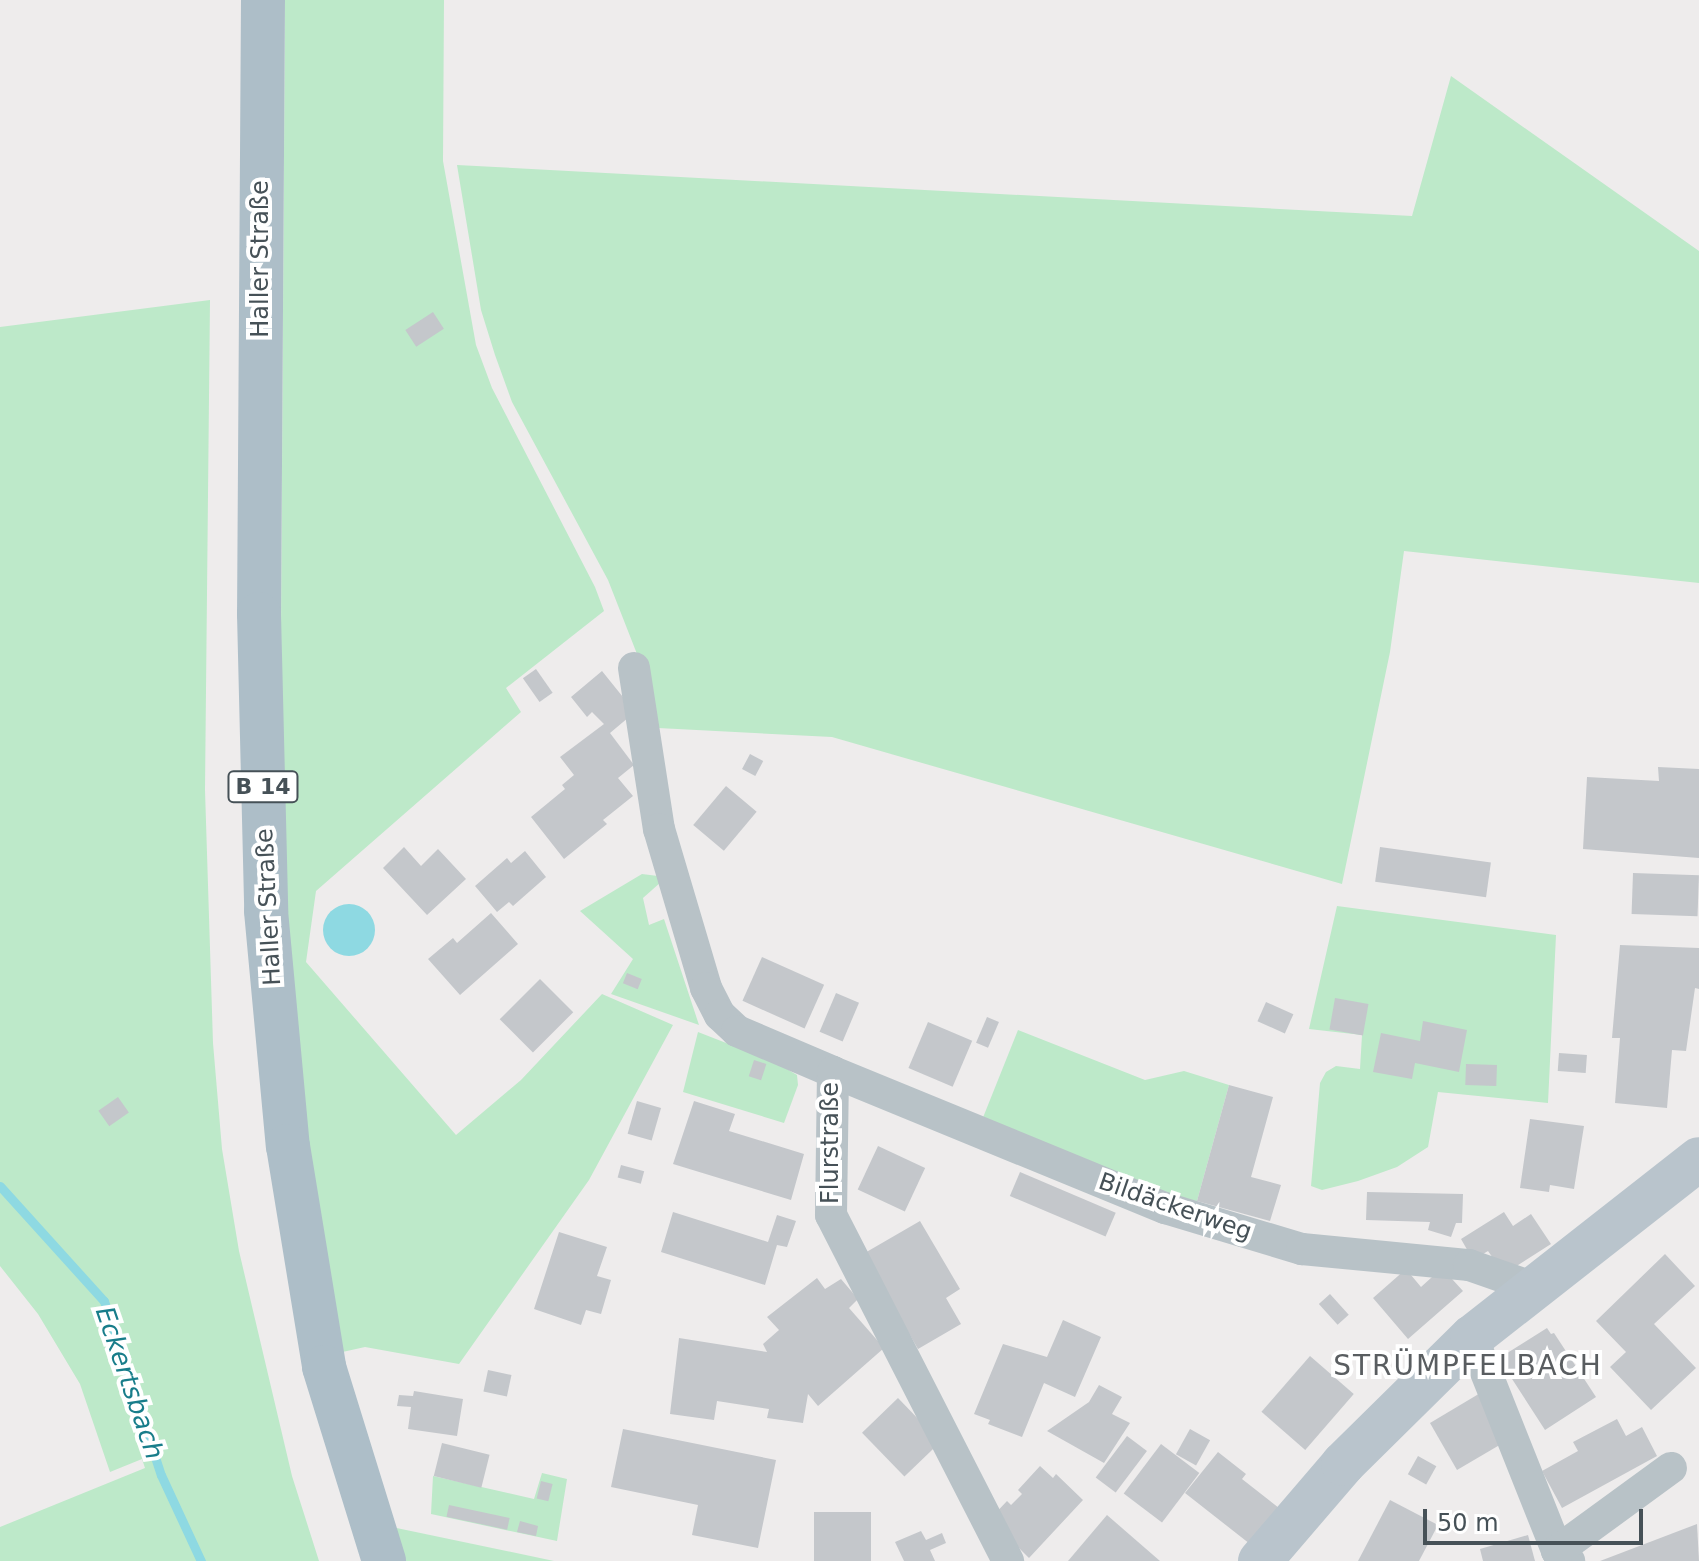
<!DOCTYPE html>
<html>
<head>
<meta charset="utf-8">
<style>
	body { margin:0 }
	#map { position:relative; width:1699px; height:1561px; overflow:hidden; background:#eeecec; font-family:"DejaVu Sans",sans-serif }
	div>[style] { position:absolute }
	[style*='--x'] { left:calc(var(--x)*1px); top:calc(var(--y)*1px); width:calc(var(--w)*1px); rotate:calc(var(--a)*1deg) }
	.green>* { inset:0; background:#bde9c9 }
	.water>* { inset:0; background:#8ed9e2 }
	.round { border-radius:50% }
	.stream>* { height:9px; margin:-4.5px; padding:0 4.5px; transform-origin:4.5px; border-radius:4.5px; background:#8ed9e2 }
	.building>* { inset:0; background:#c4c7cb; transform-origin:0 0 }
	.street>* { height:32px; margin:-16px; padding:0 16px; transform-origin:16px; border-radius:16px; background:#b8c2c7 }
	.secondary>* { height:44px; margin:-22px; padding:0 22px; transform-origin:22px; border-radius:22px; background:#b9c4cc }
	.primary>* { height:44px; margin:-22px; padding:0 22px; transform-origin:22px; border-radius:22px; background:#adbec8 }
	span { translate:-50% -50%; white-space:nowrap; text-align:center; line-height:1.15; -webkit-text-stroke:8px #fff; paint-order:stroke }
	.shield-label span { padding:2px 6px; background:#fff; border:2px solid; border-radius:6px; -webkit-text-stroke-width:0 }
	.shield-label { font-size:22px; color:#465157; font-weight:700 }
	.street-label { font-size:24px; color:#465157 }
	.water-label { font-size:26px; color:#187d8a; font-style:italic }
	.quarter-label { font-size:28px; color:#595d60; letter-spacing:2px }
	.scale { position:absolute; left:1423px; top:1509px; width:220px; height:36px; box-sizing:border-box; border:4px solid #465157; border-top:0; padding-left:10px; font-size:24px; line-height:28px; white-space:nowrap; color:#465157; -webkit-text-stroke:6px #fff; paint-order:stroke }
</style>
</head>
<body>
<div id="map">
	<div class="green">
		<div style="clip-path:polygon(285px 0,444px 0,443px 161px,476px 345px,492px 388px,595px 587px,604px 611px,506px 688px,521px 712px,316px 891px,306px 962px,456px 1135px,521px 1080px,602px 994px,673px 1025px,589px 1180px,459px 1364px,365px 1347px,338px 1353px,284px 986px,281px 627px)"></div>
		<div style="clip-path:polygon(1451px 76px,1699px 251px,1699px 583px,1404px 551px,1390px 652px,1342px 884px,832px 737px,658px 728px,637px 654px,608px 580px,512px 402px,495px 355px,481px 310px,457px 165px,1412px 216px)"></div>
		<div style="clip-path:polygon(210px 300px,205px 790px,213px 1043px,222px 1149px,239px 1251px,292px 1476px,319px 1561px,0 1561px,0 1527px,145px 1468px,142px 1459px,110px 1472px,80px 1384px,38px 1314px,0 1266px,0 327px)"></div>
		<div style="clip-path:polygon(642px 874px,658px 876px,661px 882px,643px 898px,649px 925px,664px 919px,699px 1025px,611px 994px,633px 959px,580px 911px)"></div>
		<div style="clip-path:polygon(1337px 906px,1556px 935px,1548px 1103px,1438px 1092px,1428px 1147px,1397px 1167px,1358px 1181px,1322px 1190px,1311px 1186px,1320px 1083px,1326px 1072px,1336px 1066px,1360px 1069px,1362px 1035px,1309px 1029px)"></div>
		<div style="clip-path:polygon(1018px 1030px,1145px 1080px,1184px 1071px,1229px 1085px,1197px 1201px,1161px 1197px,980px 1125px)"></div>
		<div style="clip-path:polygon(698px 1032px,775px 1062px,797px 1075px,798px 1085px,784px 1123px,683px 1092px)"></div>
		<div style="clip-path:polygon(542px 1473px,567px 1479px,557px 1541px,431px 1514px,433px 1476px,534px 1499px)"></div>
		<div style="clip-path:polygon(387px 1526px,554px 1561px,400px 1561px)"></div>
	</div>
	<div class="water">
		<div class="round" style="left:323px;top:904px;width:52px;height:52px"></div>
	</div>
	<div class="stream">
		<div style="--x:0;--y:1186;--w:155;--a:47.9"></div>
		<div style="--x:104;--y:1301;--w:183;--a:71.9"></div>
		<div style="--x:161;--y:1475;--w:95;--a:65.1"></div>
	</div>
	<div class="building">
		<div style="left:433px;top:312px;width:20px;height:33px;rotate:57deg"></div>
		<div style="left:536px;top:669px;width:29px;height:16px;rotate:55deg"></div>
		<div style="clip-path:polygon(602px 671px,635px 712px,610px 733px,634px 765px,618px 778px,633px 796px,603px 820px,607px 824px,564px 859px,531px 817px,565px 789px,562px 785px,574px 775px,560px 757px,604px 724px,592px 712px,587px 717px,571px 697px)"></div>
		<div style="left:750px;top:754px;width:15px;height:17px;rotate:28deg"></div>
		<div style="clip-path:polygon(1658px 767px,1699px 769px,1699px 858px,1583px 849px,1587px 777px,1659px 781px)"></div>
		<div style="left:726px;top:786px;width:40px;height:51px;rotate:40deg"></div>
		<div style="clip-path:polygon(404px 847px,421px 866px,438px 849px,466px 879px,427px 915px,383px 868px)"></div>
		<div style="left:1380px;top:847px;width:112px;height:35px;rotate:8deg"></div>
		<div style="clip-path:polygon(525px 851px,546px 877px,513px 906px,509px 902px,497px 912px,475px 886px,507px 858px,511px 863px)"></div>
		<div style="left:1633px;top:873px;width:66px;height:41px;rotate:2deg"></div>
		<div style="clip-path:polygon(491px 913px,518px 944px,460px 995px,428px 959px,453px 938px,457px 943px)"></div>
		<div style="clip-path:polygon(1620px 945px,1699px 948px,1699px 989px,1695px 988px,1686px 1051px,1672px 1050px,1667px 1108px,1615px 1103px,1620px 1038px,1612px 1038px)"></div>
		<div style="left:762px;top:957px;width:68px;height:48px;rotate:24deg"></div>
		<div style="left:627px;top:973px;width:16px;height:11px;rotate:22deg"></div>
		<div style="left:540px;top:979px;width:47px;height:57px;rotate:45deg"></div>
		<div style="left:836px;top:993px;width:25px;height:42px;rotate:23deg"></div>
		<div style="left:1335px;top:998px;width:34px;height:32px;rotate:10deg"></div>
		<div style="left:1266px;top:1002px;width:30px;height:21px;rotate:24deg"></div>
		<div style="left:987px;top:1017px;width:13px;height:28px;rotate:23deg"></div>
		<div style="clip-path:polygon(1423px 1021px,1467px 1030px,1459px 1072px,1415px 1063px,1412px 1079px,1373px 1072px,1381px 1033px,1420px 1041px)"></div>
		<div style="left:928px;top:1022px;width:48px;height:50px;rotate:23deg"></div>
		<div style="left:1559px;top:1053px;width:28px;height:18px;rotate:4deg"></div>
		<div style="left:754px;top:1060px;width:13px;height:17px;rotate:18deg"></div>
		<div style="left:1466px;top:1064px;width:31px;height:21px;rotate:2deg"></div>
		<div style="clip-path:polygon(1229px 1085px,1273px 1097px,1251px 1177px,1281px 1185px,1270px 1221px,1197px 1201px)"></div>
		<div style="left:118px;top:1097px;width:19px;height:24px;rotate:55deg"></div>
		<div style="left:637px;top:1101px;width:25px;height:34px;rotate:16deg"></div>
		<div style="clip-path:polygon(694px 1101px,735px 1114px,729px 1131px,804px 1154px,791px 1200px,673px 1164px)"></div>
		<div style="clip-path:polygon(1530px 1119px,1584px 1126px,1574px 1189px,1550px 1185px,1549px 1192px,1520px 1188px)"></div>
		<div style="left:878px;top:1146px;width:52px;height:48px;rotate:25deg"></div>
		<div style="left:621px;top:1165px;width:24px;height:13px;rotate:15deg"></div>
		<div style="left:1020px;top:1172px;width:104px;height:26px;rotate:23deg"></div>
		<div style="clip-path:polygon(1367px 1192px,1463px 1194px,1462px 1223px,1456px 1223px,1451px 1237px,1428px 1230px,1430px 1222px,1366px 1220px)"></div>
		<div style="clip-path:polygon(673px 1212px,768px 1242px,777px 1215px,796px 1221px,787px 1247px,777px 1245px,765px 1285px,661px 1252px)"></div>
		<div style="clip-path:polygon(1504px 1212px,1513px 1226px,1531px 1214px,1551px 1244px,1504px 1274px,1488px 1251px,1473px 1260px,1461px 1239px)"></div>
		<div style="clip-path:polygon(920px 1221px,960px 1289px,946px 1298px,961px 1324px,918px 1349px,863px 1254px)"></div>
		<div style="clip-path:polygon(559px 1232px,607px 1247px,597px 1276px,611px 1280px,601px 1314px,586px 1310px,581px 1325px,534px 1309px)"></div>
		<div style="clip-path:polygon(1665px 1254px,1695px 1286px,1654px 1324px,1696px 1368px,1651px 1410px,1610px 1367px,1626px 1352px,1596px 1321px)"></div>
		<div style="clip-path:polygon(1442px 1268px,1463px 1291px,1408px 1339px,1373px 1298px,1406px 1269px,1421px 1287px)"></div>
		<div style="clip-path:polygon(817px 1278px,825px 1289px,841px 1279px,858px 1299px,849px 1308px,884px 1348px,818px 1406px,808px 1394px,803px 1423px,767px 1418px,769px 1409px,717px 1401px,714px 1420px,670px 1414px,679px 1338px,767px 1352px,763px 1344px,779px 1330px,767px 1317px)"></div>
		<div style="left:1330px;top:1294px;width:28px;height:15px;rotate:48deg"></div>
		<div style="clip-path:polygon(1063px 1320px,1101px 1337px,1075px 1397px,1044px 1383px,1022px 1437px,988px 1424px,990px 1420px,974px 1414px,1003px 1344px,1047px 1357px)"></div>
		<div style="clip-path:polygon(1547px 1328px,1551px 1334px,1554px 1333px,1596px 1397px,1545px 1430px,1503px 1365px,1508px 1361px,1504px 1355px)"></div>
		<div style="left:1310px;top:1356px;width:58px;height:74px;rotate:41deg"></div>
		<div style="left:488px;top:1370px;width:24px;height:22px;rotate:12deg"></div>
		<div style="clip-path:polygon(1099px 1385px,1122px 1397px,1112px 1414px,1130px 1423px,1104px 1463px,1047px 1431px,1089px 1402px)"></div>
		<div style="clip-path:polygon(414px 1391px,463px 1399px,457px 1436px,408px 1429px,411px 1407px,397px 1406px,399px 1395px,413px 1396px)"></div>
		<div style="clip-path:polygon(1482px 1392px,1503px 1443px,1457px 1470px,1430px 1423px)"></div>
		<div style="left:898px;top:1398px;width:61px;height:50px;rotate:46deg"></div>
		<div style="clip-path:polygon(1617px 1419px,1626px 1436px,1642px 1427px,1657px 1456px,1562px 1508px,1542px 1471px,1578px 1451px,1573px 1442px)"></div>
		<div style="clip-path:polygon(623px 1429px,776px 1460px,758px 1548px,692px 1535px,698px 1505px,611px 1487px)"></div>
		<div style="left:1190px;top:1429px;width:23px;height:29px;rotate:29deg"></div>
		<div style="left:1127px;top:1436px;width:25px;height:52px;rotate:37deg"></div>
		<div style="left:442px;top:1443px;width:49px;height:34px;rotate:14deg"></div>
		<div style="left:1161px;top:1444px;width:48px;height:62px;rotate:37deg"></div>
		<div style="clip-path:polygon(1218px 1452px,1246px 1474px,1242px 1479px,1279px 1508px,1250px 1544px,1185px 1493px)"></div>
		<div style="left:1418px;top:1456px;width:21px;height:21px;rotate:29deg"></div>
		<div style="clip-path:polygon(1040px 1466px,1053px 1478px,1056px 1474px,1083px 1500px,1029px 1558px,990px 1519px,1007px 1501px,1011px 1505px,1022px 1494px,1018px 1490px)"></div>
		<div style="left:541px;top:1481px;width:12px;height:18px;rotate:14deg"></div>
		<div style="clip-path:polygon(1390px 1500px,1438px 1525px,1419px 1561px,1358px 1561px)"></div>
		<div style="left:449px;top:1505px;width:62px;height:12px;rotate:12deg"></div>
		<div style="left:814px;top:1512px;width:57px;height:49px"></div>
		<div style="clip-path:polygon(1107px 1515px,1160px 1561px,1068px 1561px)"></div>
		<div style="clip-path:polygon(520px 1521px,538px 1526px,536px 1536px,517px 1532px)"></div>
		<div style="clip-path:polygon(1697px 1524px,1699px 1561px,1600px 1561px)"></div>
		<div style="clip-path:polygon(921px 1531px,926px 1540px,942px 1533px,946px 1543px,930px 1550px,935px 1561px,904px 1561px,895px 1542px)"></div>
		<div style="clip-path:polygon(1528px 1535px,1535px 1561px,1483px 1561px,1480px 1549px)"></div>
	</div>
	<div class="street">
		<div style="--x:634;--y:668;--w:163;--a:81.2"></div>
		<div style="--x:659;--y:829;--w:166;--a:73.5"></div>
		<div style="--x:706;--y:988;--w:30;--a:63"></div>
		<div style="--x:720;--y:1015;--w:23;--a:43"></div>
		<div style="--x:737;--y:1031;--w:104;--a:23.1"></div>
		<div style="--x:833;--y:1072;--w:143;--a:90.8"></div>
		<div style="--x:831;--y:1215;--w:389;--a:62.9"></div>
		<div style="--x:833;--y:1072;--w:359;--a:22.3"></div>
		<div style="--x:1165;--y:1208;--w:143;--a:16.7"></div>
		<div style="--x:1302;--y:1249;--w:168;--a:5.5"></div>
		<div style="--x:1469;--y:1265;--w:67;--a:19.2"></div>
		<div style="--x:1472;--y:1337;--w:230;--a:68.3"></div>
		<div style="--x:1557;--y:1551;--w:16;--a:40"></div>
		<div style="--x:1557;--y:1551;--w:141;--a:-36.1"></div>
	</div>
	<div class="secondary">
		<div style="--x:1260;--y:1561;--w:128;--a:-49.4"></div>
		<div style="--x:1343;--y:1464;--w:181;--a:-44.6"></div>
		<div style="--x:1472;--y:1337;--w:288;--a:-38.1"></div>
	</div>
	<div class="primary">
		<div style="--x:263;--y:0;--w:614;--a:90.37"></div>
		<div style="--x:259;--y:614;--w:297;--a:88.6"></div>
		<div style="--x:266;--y:911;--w:236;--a:84.7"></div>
		<div style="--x:288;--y:1146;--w:224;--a:80.7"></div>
		<div style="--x:324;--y:1367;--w:203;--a:72.8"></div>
	</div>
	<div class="shield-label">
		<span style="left:263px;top:787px">B 14</span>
	</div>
	<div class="street-label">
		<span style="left:261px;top:259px;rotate:-90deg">Haller Straße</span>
		<span style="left:269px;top:907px;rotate:-93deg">Haller Straße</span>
		<span style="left:831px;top:1143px;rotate:-90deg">Flurstraße</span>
		<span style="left:1175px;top:1207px;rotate:19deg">Bildäckerweg</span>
	</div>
	<div class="water-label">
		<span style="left:129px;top:1383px;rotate:71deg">Eckertsbach</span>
	</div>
	<div class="quarter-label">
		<span style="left:1468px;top:1366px">STRÜMPFELBACH</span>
	</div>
	<div class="scale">50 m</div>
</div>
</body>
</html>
